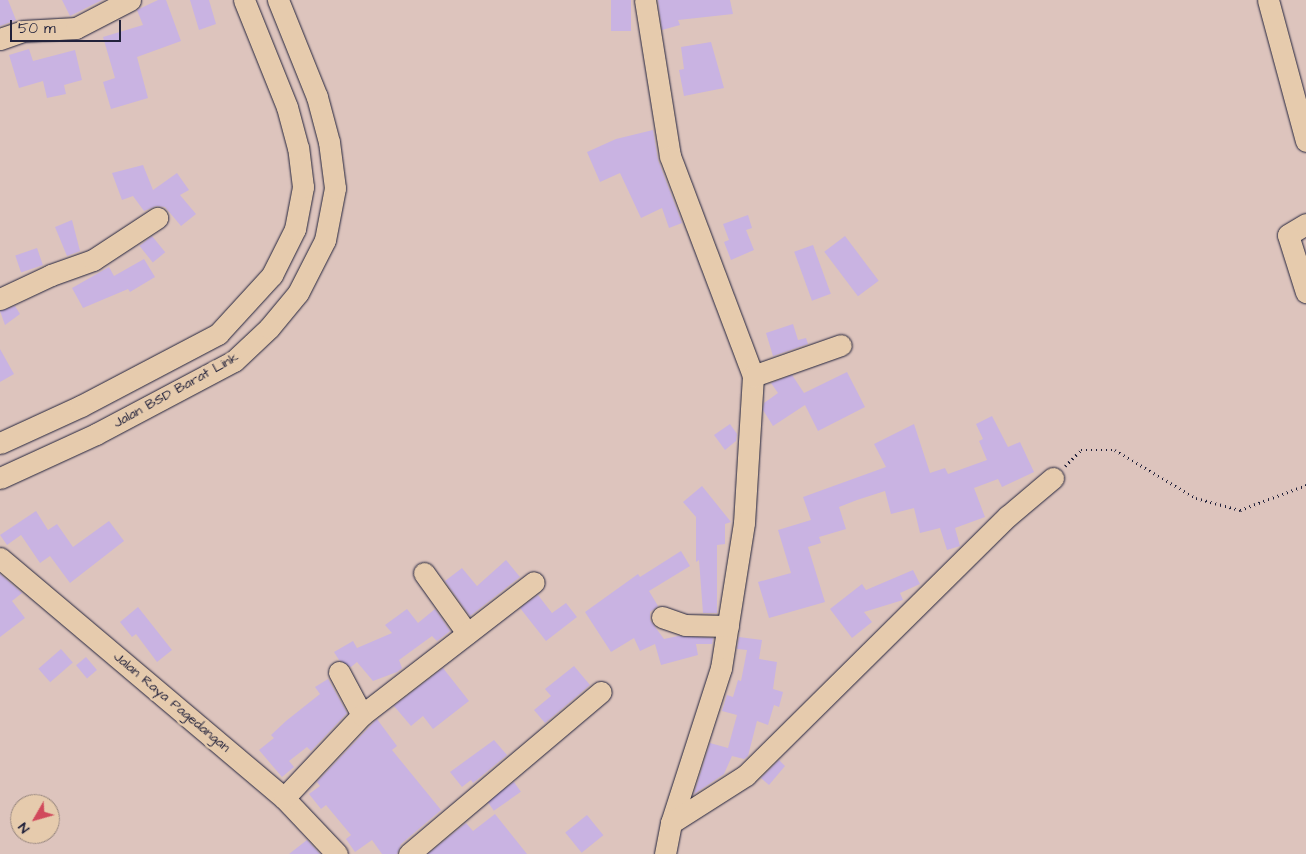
<!DOCTYPE html>
<html>
<head>
<meta charset="utf-8">
<style>
	body { margin:0 }
	#map { position:relative; width:1306px; height:854px; overflow:hidden; background:#ddc4bd; font-family:"Architects Daughter",sans-serif }
	div>[style] { position:absolute }
	[style*='--x'] { left:calc(var(--x)*1px); top:calc(var(--y)*1px); width:calc(var(--w)*1px); rotate:calc(var(--a)*1deg) }
	.building>* { inset:0; background:#c9b3e2; transform-origin:0 0 }
	.path>* { height:2.5px; margin-top:-1.25px; transform-origin:0; background:repeating-linear-gradient(90deg,#22223b 0 1px,transparent 0 5px) }
	.roads { filter:drop-shadow(0 0 1px #22223b) drop-shadow(0 0 1px #22223b) }
	.minor>* { height:21px; margin:-10.5px; padding:0 10.5px; transform-origin:10.5px; border-radius:10.5px; background:#e6cbad }
	span { translate:-50% -50%; white-space:nowrap; text-align:center; line-height:1.15; -webkit-text-stroke:5px #e6cbad; paint-order:stroke }
	.street-label { font-size:14px; color:#22223b }
	.north { position:absolute; left:10px; top:794px; width:50px; height:50px; box-sizing:border-box; background:#e6cbad; border:1px solid #98877f; border-radius:50%; rotate:232deg; font-size:14px; font-weight:700; line-height:20px; text-align:center; color:#22223b }
	.north::after { content:''; display:block; margin:auto; width:18px; height:22px; background:#d1495b; clip-path:polygon(50% 0,100% 100%,50% 72%,0 100%) }
	.scale { position:absolute; left:10px; top:20px; width:111px; height:22px; box-sizing:border-box; border:2px solid #22223b; border-top:0; padding-left:6px; font-size:15px; line-height:18px; white-space:nowrap; color:#22223b; -webkit-text-stroke:4px #e6cbad; paint-order:stroke }
</style>
</head>
<body>
<div id="map">
	<div class="building">
		<div style="clip-path:polygon(0 0,8px 0,16px 20px,0 26px)"></div>
		<div style="clip-path:polygon(62px 0,102px 0,70px 16px)"></div>
		<div style="clip-path:polygon(158px 0,166px 0,181px 41px,137px 57px,148px 98px,111px 109px,103px 82px,115px 78px,103px 37px,143px 25px,137px 10px)"></div>
		<div style="clip-path:polygon(190px 0,209px 0,216px 24px,199px 30px)"></div>
		<div style="left:611px;top:0;width:20px;height:31px"></div>
		<div style="clip-path:polygon(658px 0,730px 0,733px 14px,678px 20px,680px 25px,662px 30px)"></div>
		<div style="clip-path:polygon(711px 42px,724px 88px,684px 96px,679px 70px,684px 69px,681px 47px)"></div>
		<div style="clip-path:polygon(29px 49px,33px 61px,75px 50px,82px 80px,64px 85px,66px 94px,47px 98px,43px 81px,19px 88px,9px 55px)"></div>
		<div style="clip-path:polygon(653px 130px,658px 160px,682px 223px,669px 228px,662px 208px,641px 218px,620px 173px,600px 182px,587px 152px,616px 139px)"></div>
		<div style="clip-path:polygon(143px 165px,153px 190px,177px 173px,189px 190px,180px 195px,196px 214px,181px 226px,165px 207px,156px 206px,144px 211px,133px 196px,122px 200px,112px 173px)"></div>
		<div style="clip-path:polygon(748px 215px,752px 228px,746px 230px,754px 250px,731px 260px,724px 242px,729px 240px,723px 224px)"></div>
		<div style="clip-path:polygon(72px 220px,80px 251px,67px 256px,55px 227px)"></div>
		<div style="left:152px;top:236px;width:21px;height:16px;rotate:51deg"></div>
		<div style="left:845px;top:236px;width:56px;height:26px;rotate:53deg"></div>
		<div style="left:813px;top:245px;width:52px;height:20px;rotate:70deg"></div>
		<div style="left:37px;top:248px;width:18px;height:23px;rotate:71deg"></div>
		<div style="clip-path:polygon(144px 259px,155px 277px,130px 292px,128px 289px,83px 308px,72px 288px,109px 267px,114px 276px)"></div>
		<div style="clip-path:polygon(15px 306px,20px 314px,5px 325px,0 311px)"></div>
		<div style="clip-path:polygon(793px 324px,798px 340px,806px 338px,808px 344px,773px 356px,766px 333px)"></div>
		<div style="clip-path:polygon(0 349px,14px 374px,0 382px)"></div>
		<div style="clip-path:polygon(847px 372px,865px 407px,818px 431px,805px 405px,773px 426px,763px 410px,764px 403px,778px 393px,771px 383px,792px 375px,804px 393px)"></div>
		<div style="clip-path:polygon(992px 416px,1008px 447px,1020px 442px,1034px 472px,1002px 487px,998px 479px,974px 488px,985px 517px,955px 528px,960px 546px,947px 550px,940px 528px,920px 533px,914px 508px,891px 514px,885px 491px,857px 500px,839px 507px,846px 529px,819px 537px,821px 543px,808px 547px,825px 602px,769px 618px,758px 582px,791px 573px,778px 530px,811px 520px,803px 497px,886px 467px,874px 444px,914px 424px,930px 473px,945px 468px,948px 474px,987px 460px,979px 441px,983px 439px,976px 424px)"></div>
		<div style="clip-path:polygon(730px 424px,737px 434px,736px 441px,725px 450px,714px 435px)"></div>
		<div style="clip-path:polygon(702px 486px,731px 522px,725px 524px,725px 544px,717px 545px,717px 613px,703px 613px,699px 560px,696px 562px,696px 517px,683px 502px)"></div>
		<div style="clip-path:polygon(36px 511px,48px 530px,57px 524px,73px 547px,109px 521px,124px 541px,70px 583px,50px 556px,40px 563px,21px 535px,7px 545px,0 535px)"></div>
		<div style="clip-path:polygon(681px 551px,690px 566px,649px 591px,658px 606px,650px 612px,650px 620px,664px 639px,678px 636px,713px 638px,712px 644px,696px 644px,698px 655px,661px 665px,655px 644px,640px 651px,634px 638px,611px 652px,585px 612px,638px 574px,640px 577px)"></div>
		<div style="clip-path:polygon(506px 560px,520px 577px,470px 616px,445px 581px,462px 568px,477px 586px)"></div>
		<div style="clip-path:polygon(913px 570px,920px 584px,900px 593px,903px 600px,864px 612px,872px 622px,852px 638px,830px 609px,862px 584px,866px 590px)"></div>
		<div style="clip-path:polygon(0 574px,22px 593px,12px 601px,25px 618px,0 637px)"></div>
		<div style="clip-path:polygon(538px 595px,552px 613px,566px 603px,577px 617px,546px 641px,520px 608px)"></div>
		<div style="clip-path:polygon(138px 607px,172px 650px,157px 662px,136px 634px,132px 637px,120px 622px)"></div>
		<div style="clip-path:polygon(407px 609px,418px 623px,435px 609px,450px 631px,437px 641px,432px 636px,399px 660px,402px 668px,397px 672px,373px 681px,357px 662px,351px 667px,339px 660px,334px 652px,353px 641px,357px 648px,392px 633px,385px 625px)"></div>
		<div style="clip-path:polygon(739px 637px,762px 640px,759px 659px,777px 662px,773px 689px,783px 692px,779px 707px,774px 705px,768px 725px,757px 721px,748px 756px,744px 759px,732px 756px,724px 774px,694px 794px,710px 743px,728px 748px,737px 715px,722px 711px,727px 695px,733px 697px,738px 680px,741px 681px,747px 650px,737px 649px)"></div>
		<div style="left:61px;top:649px;width:18px;height:30px;rotate:49deg"></div>
		<div style="left:86px;top:657px;width:17px;height:13px;rotate:50deg"></div>
		<div style="clip-path:polygon(574px 666px,590px 685px,545px 723px,534px 710px,551px 696px,545px 689px)"></div>
		<div style="clip-path:polygon(443px 668px,469px 701px,433px 729px,423px 716px,411px 726px,394px 706px)"></div>
		<div style="clip-path:polygon(328px 679px,347px 713px,311px 751px,307px 747px,289px 761px,294px 767px,282px 777px,259px 750px,274px 738px,271px 735px,286px 721px,320px 694px,315px 687px)"></div>
		<div style="clip-path:polygon(377px 719px,397px 746px,392px 750px,441px 810px,401px 844px,397px 854px,382px 854px,372px 840px,355px 852px,346px 839px,351px 835px,326px 805px,321px 809px,309px 794px,320px 786px,317px 782px)"></div>
		<div style="clip-path:polygon(494px 740px,507px 755px,473px 783px,471px 780px,462px 787px,450px 772px)"></div>
		<div style="clip-path:polygon(779px 760px,785px 766px,769px 785px,761px 778px)"></div>
		<div style="left:514px;top:782px;width:12px;height:33px;rotate:55deg"></div>
		<div style="clip-path:polygon(495px 814px,527px 854px,428px 854px,466px 823px,473px 831px)"></div>
		<div style="left:587px;top:815px;width:26px;height:28px;rotate:51deg"></div>
		<div style="clip-path:polygon(307px 840px,320px 854px,289px 854px)"></div>
	</div>
	<div class="path">
		<div style="--x:1065;--y:466;--w:23;--a:-45"></div>
		<div style="--x:1081;--y:450;--w:34;--a:0"></div>
		<div style="--x:1115;--y:450;--w:94;--a:30.7"></div>
		<div style="--x:1196;--y:498;--w:46;--a:15.3"></div>
		<div style="--x:1240;--y:510;--w:71;--a:-20.7"></div>
	</div>
	<div class="roads">
		<div class="minor">
			<div style="--x:645;--y:0;--w:158;--a:80.9"></div>
			<div style="--x:670;--y:156;--w:235;--a:69.3"></div>
			<div style="--x:753;--y:376;--w:147;--a:93.5"></div>
			<div style="--x:744;--y:523;--w:147;--a:99"></div>
			<div style="--x:721;--y:668;--w:163;--a:107.9"></div>
			<div style="--x:671;--y:823;--w:32;--a:101"></div>
			<div style="--x:1268;--y:0;--w:146;--a:74.9"></div>
			<div style="--x:0;--y:39;--w:24;--a:-19"></div>
			<div style="--x:23;--y:31;--w:53;--a:-3.2"></div>
			<div style="--x:76;--y:28;--w:61;--a:-27.4"></div>
			<div style="--x:1306;--y:224;--w:21;--a:149"></div>
			<div style="--x:1288;--y:235;--w:60;--a:72.5"></div>
			<div style="--x:0;--y:299;--w:56;--a:-25.2"></div>
			<div style="--x:51;--y:275;--w:45;--a:-19.7"></div>
			<div style="--x:93;--y:260;--w:77;--a:-33.3"></div>
			<div style="--x:753;--y:376;--w:93;--a:-19.4"></div>
			<div style="--x:0;--y:443;--w:89;--a:-24.6"></div>
			<div style="--x:81;--y:406;--w:155;--a:-27.7"></div>
			<div style="--x:218;--y:334;--w:80;--a:-47.5"></div>
			<div style="--x:272;--y:275;--w:51;--a:-63.4"></div>
			<div style="--x:295;--y:229;--w:43;--a:-79.2"></div>
			<div style="--x:303;--y:187;--w:39;--a:-97"></div>
			<div style="--x:298;--y:148;--w:42;--a:-105"></div>
			<div style="--x:287;--y:107;--w:115;--a:-111.9"></div>
			<div style="--x:0;--y:478;--w:106;--a:-24.6"></div>
			<div style="--x:96;--y:434;--w:156;--a:-27.9"></div>
			<div style="--x:234;--y:361;--w:48;--a:-43.3"></div>
			<div style="--x:269;--y:328;--w:45;--a:-50.4"></div>
			<div style="--x:298;--y:293;--w:59;--a:-63"></div>
			<div style="--x:325;--y:240;--w:53;--a:-79.1"></div>
			<div style="--x:335;--y:188;--w:46;--a:-97.4"></div>
			<div style="--x:329;--y:142;--w:47;--a:-104.9"></div>
			<div style="--x:317;--y:97;--w:105;--a:-111.9"></div>
			<div style="--x:0;--y:558;--w:372;--a:40.2"></div>
			<div style="--x:284;--y:798;--w:77;--a:46.6"></div>
			<div style="--x:424;--y:573;--w:74;--a:54.4"></div>
			<div style="--x:662;--y:617;--w:24;--a:19"></div>
			<div style="--x:685;--y:625;--w:43;--a:1.3"></div>
			<div style="--x:339;--y:672;--w:49;--a:61.9"></div>
			<div style="--x:284;--y:798;--w:114;--a:-46.8"></div>
			<div style="--x:362;--y:715;--w:217;--a:-37.7"></div>
			<div style="--x:671;--y:823;--w:89;--a:-32.6"></div>
			<div style="--x:746;--y:775;--w:368;--a:-44.7"></div>
			<div style="--x:1008;--y:516;--w:59;--a:-40.2"></div>
			<div style="--x:409;--y:854;--w:251;--a:-40.2"></div>
		</div>
	</div>
	<div class="street-label">
		<span style="left:176px;top:390px;rotate:-29deg">Jalan BSD Barat Link</span>
		<span style="left:172px;top:702px;rotate:40deg">Jalan Raya Pagedangan</span>
	</div>
	<div class="north">N</div>
	<div class="scale">50 m</div>
</div>
</body>
</html>
